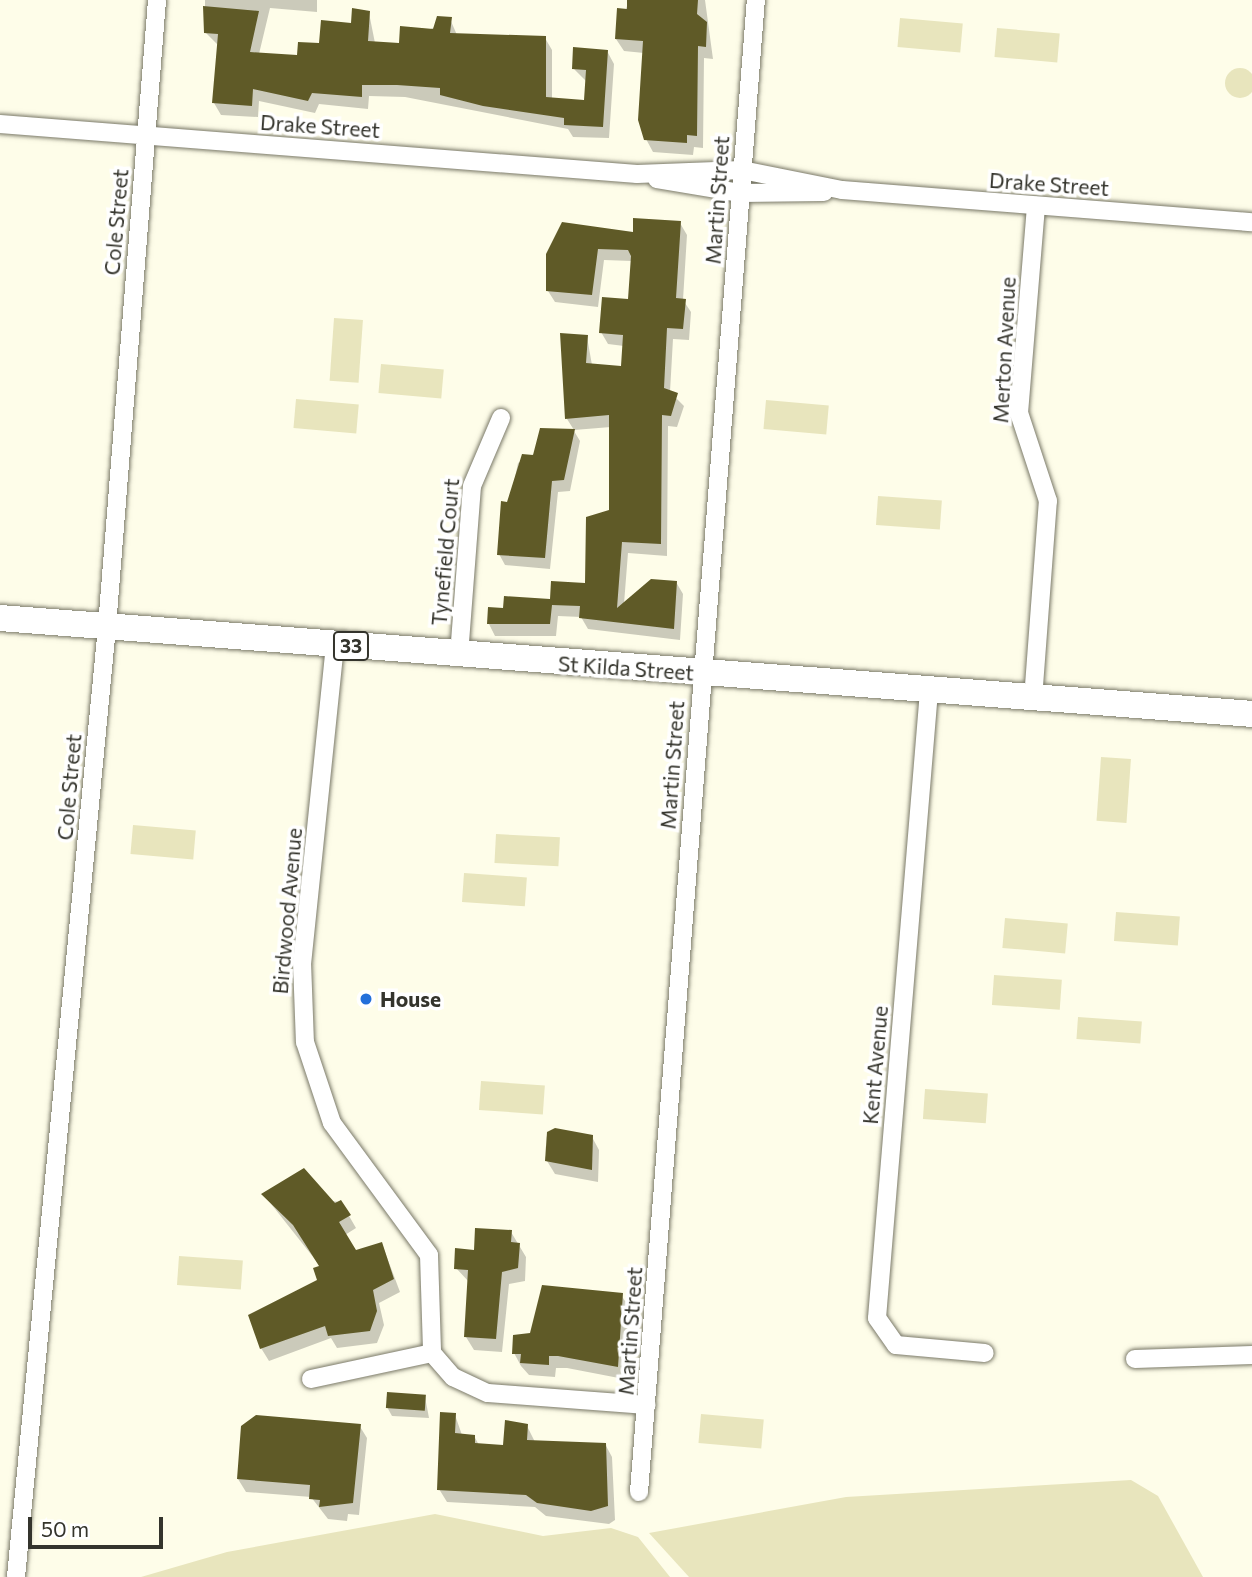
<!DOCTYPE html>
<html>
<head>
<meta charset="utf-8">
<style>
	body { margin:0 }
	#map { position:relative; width:1252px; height:1577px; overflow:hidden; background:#fefde9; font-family:Commissioner,sans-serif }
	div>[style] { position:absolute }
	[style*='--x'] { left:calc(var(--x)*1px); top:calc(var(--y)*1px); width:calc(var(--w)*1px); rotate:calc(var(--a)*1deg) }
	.green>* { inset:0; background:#e8e5bd; transform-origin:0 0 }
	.round { border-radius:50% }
	.shadow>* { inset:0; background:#0003 }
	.building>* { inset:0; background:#5f5a27; transform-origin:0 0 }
	.roads { filter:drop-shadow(0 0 2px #7a7968) drop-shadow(0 0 2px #7a7968) }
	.street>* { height:18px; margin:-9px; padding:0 9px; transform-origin:9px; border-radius:9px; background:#fff }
	.primary>* { height:26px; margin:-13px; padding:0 13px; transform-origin:13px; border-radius:13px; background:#fff }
	.dots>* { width:19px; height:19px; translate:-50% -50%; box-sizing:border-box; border:4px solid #fff; border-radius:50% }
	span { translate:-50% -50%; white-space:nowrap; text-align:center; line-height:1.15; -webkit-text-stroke:7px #fff; paint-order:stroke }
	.shield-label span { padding:2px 5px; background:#fff; border:2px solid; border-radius:5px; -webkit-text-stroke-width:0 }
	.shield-label { font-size:19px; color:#34342c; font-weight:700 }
	.street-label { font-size:21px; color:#34342c }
	.poi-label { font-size:21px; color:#34342c; font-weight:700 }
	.left { translate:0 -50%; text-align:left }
	.scale { position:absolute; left:28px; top:1517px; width:135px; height:32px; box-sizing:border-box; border:4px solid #34342c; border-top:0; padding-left:9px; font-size:21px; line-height:24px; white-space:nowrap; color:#34342c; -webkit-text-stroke:5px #fff; paint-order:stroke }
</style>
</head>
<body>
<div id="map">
	<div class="green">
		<div style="left:900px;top:18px;width:63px;height:29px;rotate:5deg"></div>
		<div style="left:997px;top:28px;width:63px;height:29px;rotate:5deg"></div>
		<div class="round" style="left:1225px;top:68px;width:30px;height:30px"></div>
		<div style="left:334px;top:318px;width:29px;height:63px;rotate:4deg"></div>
		<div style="left:381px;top:364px;width:63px;height:29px;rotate:5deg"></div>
		<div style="left:296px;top:399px;width:63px;height:29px;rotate:5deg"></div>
		<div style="left:766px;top:400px;width:63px;height:29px;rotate:5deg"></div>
		<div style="left:878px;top:496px;width:64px;height:29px;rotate:4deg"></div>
		<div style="left:1101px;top:757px;width:30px;height:64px;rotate:4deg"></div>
		<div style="left:133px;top:825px;width:63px;height:29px;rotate:5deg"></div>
		<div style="left:496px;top:834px;width:64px;height:29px;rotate:3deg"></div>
		<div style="left:464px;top:873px;width:63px;height:29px;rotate:4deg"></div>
		<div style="left:1116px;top:912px;width:64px;height:29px;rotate:4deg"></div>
		<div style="left:1005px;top:918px;width:63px;height:30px;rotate:5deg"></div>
		<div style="left:994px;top:975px;width:68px;height:30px;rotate:4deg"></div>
		<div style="left:1078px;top:1017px;width:64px;height:22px;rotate:4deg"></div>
		<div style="left:481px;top:1081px;width:64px;height:29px;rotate:4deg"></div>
		<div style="left:925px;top:1089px;width:63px;height:30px;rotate:4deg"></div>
		<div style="left:179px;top:1256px;width:64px;height:29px;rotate:4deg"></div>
		<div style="left:701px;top:1414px;width:63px;height:29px;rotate:5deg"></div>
		<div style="clip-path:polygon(1131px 1480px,1158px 1496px,1203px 1577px,689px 1577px,649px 1533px,846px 1497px)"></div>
		<div style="clip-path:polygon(435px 1514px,543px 1536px,611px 1528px,638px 1537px,670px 1577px,141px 1577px,227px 1552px)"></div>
	</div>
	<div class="shadow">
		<div style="clip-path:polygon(205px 0,317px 0,317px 12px,270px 8px,259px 54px,298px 57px,369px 13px,375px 43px,400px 45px,450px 19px,457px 35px,545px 38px,552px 50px,552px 99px,586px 102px,587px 82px,574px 69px,607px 51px,614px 64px,609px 138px,573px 137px,568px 129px,405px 97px,369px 96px,368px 109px,319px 104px,315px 113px,259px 101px,258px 117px,221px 115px,214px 103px,218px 45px,205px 32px)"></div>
		<div style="clip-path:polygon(629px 0,705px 0,713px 59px,704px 58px,703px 148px,694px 147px,693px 155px,653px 152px,646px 139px,644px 53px,624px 51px,616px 39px)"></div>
		<div style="clip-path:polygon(680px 223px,687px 235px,683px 300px,691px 312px,689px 340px,673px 339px,670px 392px,684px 406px,677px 427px,668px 426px,667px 556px,628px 553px,624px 604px,676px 582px,683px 594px,680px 640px,588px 629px,581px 617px,558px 616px,556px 636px,495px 636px,489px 624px,587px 585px,611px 512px,611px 427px,574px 430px,567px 419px,587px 337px,592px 365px,622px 368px,624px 346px,608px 344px,601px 332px,630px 301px,632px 261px,604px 260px,598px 307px,555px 302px,548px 291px,548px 254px)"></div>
		<div style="clip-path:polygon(574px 431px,580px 441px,570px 491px,558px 492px,550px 569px,505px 565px,499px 554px,518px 463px)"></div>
		<div style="clip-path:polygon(592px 1137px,599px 1150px,598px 1182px,555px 1174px,547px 1161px)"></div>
		<div style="clip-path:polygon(264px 1195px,341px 1202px,356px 1228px,345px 1235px,355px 1252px,382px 1244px,400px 1292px,379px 1303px,384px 1325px,377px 1343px,337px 1348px,331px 1338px,269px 1361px,261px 1348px,320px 1281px,321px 1267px)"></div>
		<div style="clip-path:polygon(511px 1232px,526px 1257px,525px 1281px,509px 1284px,502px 1352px,474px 1350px,466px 1337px,469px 1282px,456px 1268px)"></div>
		<div style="clip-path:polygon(621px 1295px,629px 1307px,624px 1379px,567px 1368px,556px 1368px,555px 1377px,529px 1375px,521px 1366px,514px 1353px,532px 1335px)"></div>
		<div style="clip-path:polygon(425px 1397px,429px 1418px,392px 1416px,387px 1407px)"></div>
		<div style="clip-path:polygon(455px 1415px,462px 1435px,474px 1436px,479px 1445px,505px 1447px,527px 1426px,535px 1442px,605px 1444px,612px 1457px,615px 1520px,609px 1524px,546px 1516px,535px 1507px,447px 1502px,439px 1489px)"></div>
		<div style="clip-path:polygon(359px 1425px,367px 1438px,359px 1515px,348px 1514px,347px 1521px,328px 1519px,311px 1497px,246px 1492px,238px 1479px)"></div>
	</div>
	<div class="building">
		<div style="clip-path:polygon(627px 0,698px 0,697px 14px,707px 22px,706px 47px,698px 46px,697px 136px,687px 135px,687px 143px,644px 140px,638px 120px,643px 41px,615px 39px,617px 8px,627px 9px)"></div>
		<div style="clip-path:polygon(203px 6px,259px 11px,250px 52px,297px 55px,298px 42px,319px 43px,321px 20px,351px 23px,352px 8px,370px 11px,368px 41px,399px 43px,400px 26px,433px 29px,437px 16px,452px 17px,450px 33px,546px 36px,546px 97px,584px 100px,586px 70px,572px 69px,573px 47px,608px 50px,603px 127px,564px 125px,564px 118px,483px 106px,440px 95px,440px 88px,397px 85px,362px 85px,362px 97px,312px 93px,308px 101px,253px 89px,252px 106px,212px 103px,218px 34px,204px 33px)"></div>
		<div style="clip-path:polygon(633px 218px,681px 221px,676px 298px,686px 299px,683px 329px,667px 328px,664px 388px,678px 393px,671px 416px,662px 415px,661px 544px,622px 542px,617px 608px,651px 579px,677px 581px,674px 629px,579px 618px,580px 606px,552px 605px,550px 624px,487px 624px,488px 607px,503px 608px,504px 596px,550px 599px,551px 581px,585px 583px,586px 517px,609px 510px,609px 415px,565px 419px,560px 333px,588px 335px,586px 363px,621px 366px,623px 335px,599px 333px,602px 297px,628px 299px,631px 256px,628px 250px,598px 249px,592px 295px,546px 291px,546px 254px,562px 222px,633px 232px)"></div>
		<div style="clip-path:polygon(540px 428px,575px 429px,564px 480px,552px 481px,545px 558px,497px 555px,501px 501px,507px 502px,522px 454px,533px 455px)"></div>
		<div style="clip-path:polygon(555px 1128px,593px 1135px,592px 1170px,545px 1161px,547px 1132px)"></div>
		<div style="clip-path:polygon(304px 1168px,335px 1203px,341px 1200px,351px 1215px,339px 1222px,356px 1250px,382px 1242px,394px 1279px,373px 1290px,377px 1311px,370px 1331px,328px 1336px,325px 1326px,260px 1349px,248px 1315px,317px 1280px,313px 1268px,319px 1266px,293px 1225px,261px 1194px)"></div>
		<div style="clip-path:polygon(475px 1228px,512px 1230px,511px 1242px,520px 1243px,518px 1268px,502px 1272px,496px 1339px,464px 1337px,468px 1270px,454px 1269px,455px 1248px,474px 1250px)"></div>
		<div style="clip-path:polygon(542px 1285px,623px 1293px,618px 1367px,558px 1356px,549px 1356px,549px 1365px,520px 1363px,521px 1354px,512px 1354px,513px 1335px,530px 1333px)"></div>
		<div style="left:387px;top:1392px;width:39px;height:16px;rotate:4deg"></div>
		<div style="clip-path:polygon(440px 1412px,456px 1413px,455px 1433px,475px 1435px,475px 1443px,503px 1445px,505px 1420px,528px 1424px,527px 1440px,606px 1443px,608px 1506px,591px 1511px,537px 1503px,526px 1495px,437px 1490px)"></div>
		<div style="clip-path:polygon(256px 1415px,361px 1424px,353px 1503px,319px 1507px,320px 1500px,309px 1499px,310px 1485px,237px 1479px,241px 1426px)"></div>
	</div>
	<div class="roads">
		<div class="street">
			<div style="--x:0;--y:124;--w:639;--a:4.49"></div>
			<div style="--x:637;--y:174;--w:105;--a:-2.2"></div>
			<div style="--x:742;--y:170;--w:102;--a:11.3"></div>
			<div style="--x:842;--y:190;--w:411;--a:4.5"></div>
			<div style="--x:657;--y:179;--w:85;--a:9.5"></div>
			<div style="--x:741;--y:193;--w:83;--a:-0.7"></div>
			<div style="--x:335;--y:645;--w:319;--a:95.9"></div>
			<div style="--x:302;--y:962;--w:80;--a:87.9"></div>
			<div style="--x:305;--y:1042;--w:85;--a:71.6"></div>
			<div style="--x:332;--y:1123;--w:164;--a:53.7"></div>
			<div style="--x:429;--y:1255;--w:98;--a:88.2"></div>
			<div style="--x:459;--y:655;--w:169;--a:-85.6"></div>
			<div style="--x:472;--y:486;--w:74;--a:-66.9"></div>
			<div style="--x:929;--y:691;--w:629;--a:94.74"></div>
			<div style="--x:877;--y:1318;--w:33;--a:55"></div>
			<div style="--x:896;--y:1345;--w:89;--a:5.1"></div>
			<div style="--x:1033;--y:699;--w:199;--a:-85.7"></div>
			<div style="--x:1048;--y:501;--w:93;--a:-108.2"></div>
			<div style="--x:1019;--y:413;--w:208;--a:-85.3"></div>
			<div style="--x:1135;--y:1359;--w:117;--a:-2"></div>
			<div style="--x:311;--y:1379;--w:124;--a:-12.1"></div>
			<div style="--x:432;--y:1353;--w:32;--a:49"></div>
			<div style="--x:453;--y:1377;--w:38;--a:25"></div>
			<div style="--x:488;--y:1393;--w:159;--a:4.3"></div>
			<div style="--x:639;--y:1492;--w:1497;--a:-85.52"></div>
			<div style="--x:16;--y:1577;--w:955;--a:-84.53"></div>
			<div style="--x:107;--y:626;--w:628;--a:-85.43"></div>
		</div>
		<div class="primary">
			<div style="--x:0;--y:618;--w:1256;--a:4.38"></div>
		</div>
	</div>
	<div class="dots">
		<div style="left:366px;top:999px;background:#236fda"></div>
	</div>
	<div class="shield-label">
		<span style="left:351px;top:646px">33</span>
	</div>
	<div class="street-label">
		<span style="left:320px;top:126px;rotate:4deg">Drake Street</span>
		<span style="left:1049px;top:184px;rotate:4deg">Drake Street</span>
		<span style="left:717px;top:200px;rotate:-86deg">Martin Street</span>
		<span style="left:116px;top:222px;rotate:-85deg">Cole Street</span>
		<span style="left:1004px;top:350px;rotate:-87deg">Merton Avenue</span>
		<span style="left:445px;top:552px;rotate:-85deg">Tynefield Court</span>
		<span style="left:626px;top:668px;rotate:4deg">St Kilda Street</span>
		<span style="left:672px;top:765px;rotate:-86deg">Martin Street</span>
		<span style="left:69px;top:787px;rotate:-85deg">Cole Street</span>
		<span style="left:287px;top:911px;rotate:-85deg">Birdwood Avenue</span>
		<span style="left:875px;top:1065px;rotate:-85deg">Kent Avenue</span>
		<span style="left:630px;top:1331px;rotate:-86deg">Martin Street</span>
	</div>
	<div class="poi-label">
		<span class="left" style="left:380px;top:999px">House</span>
	</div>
	<div class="scale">50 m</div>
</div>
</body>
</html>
